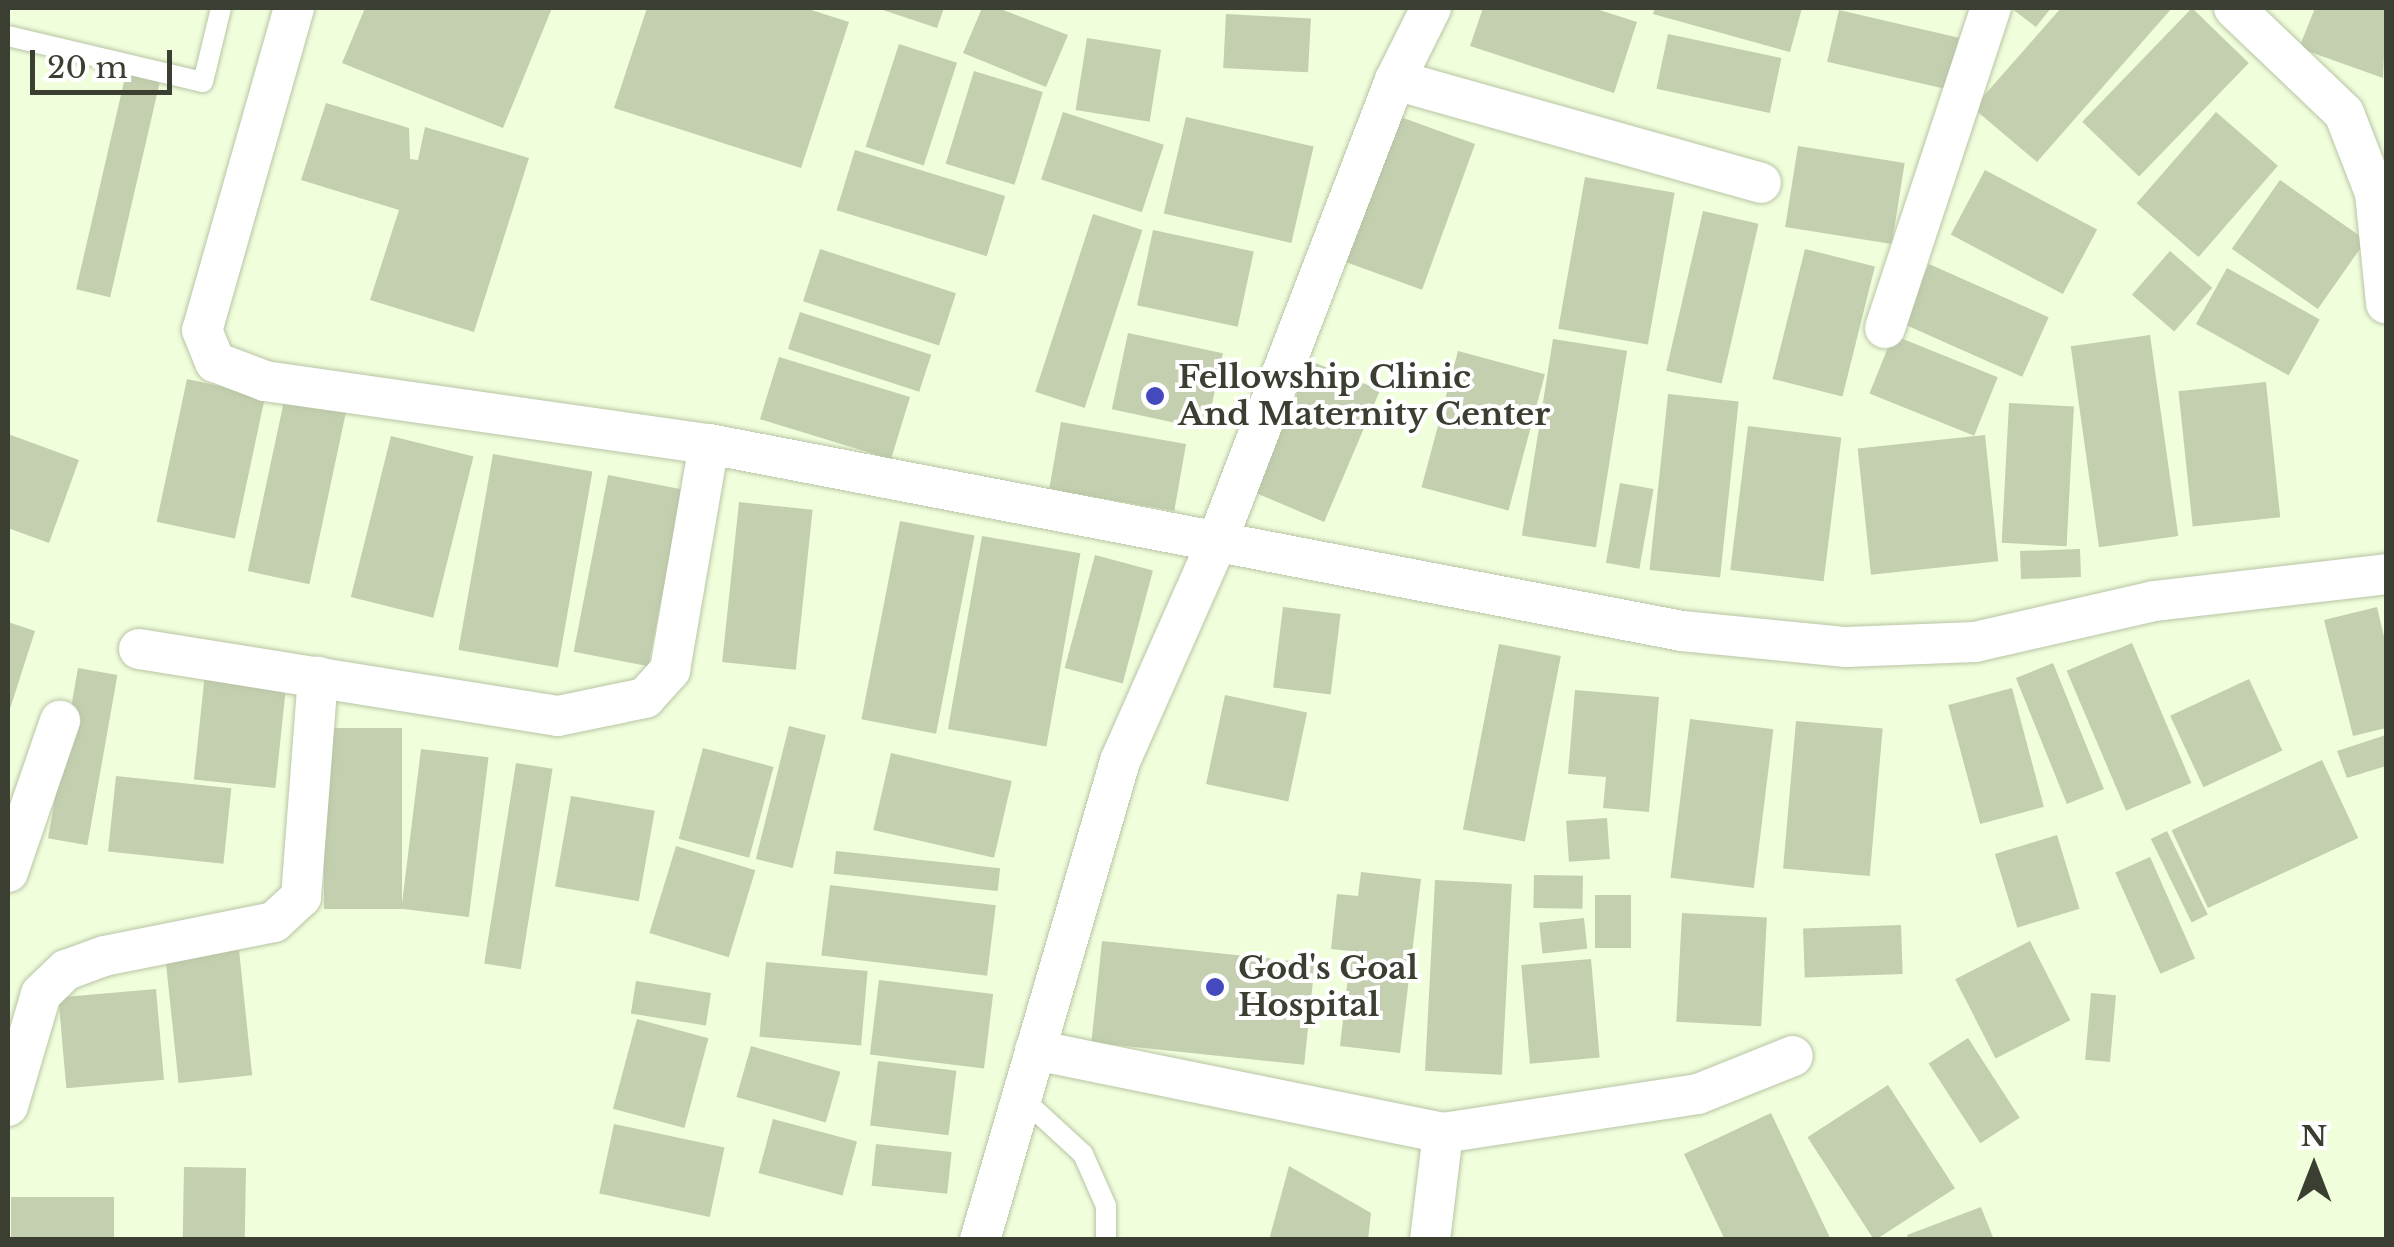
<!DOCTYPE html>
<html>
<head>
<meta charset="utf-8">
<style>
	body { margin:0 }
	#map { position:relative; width:2394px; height:1247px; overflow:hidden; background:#f0fedc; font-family:"Libre Baskerville",serif }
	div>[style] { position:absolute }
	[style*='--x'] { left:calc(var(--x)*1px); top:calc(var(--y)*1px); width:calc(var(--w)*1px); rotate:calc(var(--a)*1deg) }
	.building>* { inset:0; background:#c3cfaf; transform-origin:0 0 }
	.roads { filter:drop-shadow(0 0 2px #b8c4a4) drop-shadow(0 0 2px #b8c4a4) }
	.service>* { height:20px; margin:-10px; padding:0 10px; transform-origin:10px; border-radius:10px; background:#fff }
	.minor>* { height:40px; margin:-20px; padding:0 20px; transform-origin:20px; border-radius:20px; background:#fff }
	.dots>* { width:28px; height:28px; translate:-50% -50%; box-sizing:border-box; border:5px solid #fff; border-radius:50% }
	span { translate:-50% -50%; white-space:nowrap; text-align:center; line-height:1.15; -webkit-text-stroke:8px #fff; paint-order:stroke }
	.poi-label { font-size:32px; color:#3a3f31; font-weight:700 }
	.left { translate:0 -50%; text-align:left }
	.frame { position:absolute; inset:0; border:10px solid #3a3f31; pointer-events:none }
	.north { position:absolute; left:2264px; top:1117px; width:100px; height:100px; -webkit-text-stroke:8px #fff; paint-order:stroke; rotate:0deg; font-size:28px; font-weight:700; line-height:40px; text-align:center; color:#3a3f31 }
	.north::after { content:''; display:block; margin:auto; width:35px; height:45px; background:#3a3f31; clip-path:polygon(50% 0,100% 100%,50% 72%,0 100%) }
	.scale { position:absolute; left:30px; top:50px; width:142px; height:45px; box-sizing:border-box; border:5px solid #3a3f31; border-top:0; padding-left:12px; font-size:30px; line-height:35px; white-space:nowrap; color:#3a3f31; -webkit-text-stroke:8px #fff; paint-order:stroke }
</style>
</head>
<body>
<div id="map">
	<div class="building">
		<div style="clip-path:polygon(365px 8px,552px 8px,503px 128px,342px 63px)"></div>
		<div style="clip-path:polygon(647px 8px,805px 8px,849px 22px,801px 168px,614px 108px)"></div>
		<div style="clip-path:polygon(877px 8px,944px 8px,937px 28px)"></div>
		<div style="clip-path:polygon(982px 8px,998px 8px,1068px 35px,1046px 87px,963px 53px)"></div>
		<div style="clip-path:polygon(1483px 8px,1593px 8px,1637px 22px,1614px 93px,1470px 46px)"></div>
		<div style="clip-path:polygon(1655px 8px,1802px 8px,1790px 52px,1653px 14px)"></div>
		<div style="clip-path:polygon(2011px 8px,2051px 8px,2036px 27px)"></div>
		<div style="clip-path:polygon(2061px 8px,2172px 8px,2037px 162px,1973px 108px)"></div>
		<div style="left:2192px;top:8px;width:79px;height:158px;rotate:44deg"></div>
		<div style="clip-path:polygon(2315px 8px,2386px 8px,2383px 78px,2299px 48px)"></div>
		<div style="left:1839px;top:10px;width:123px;height:53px;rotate:13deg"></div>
		<div style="left:1226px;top:14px;width:85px;height:54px;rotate:3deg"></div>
		<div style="left:1668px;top:34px;width:116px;height:56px;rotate:12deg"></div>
		<div style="left:1087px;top:38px;width:75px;height:73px;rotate:9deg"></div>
		<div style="left:899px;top:44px;width:61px;height:108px;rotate:18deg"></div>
		<div style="left:974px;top:71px;width:72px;height:97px;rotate:17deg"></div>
		<div style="left:126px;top:73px;width:35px;height:222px;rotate:13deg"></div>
		<div style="clip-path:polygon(326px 103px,409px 128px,410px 159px,418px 160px,425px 127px,529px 158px,474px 332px,370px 300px,399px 210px,301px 180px)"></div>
		<div style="left:1063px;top:112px;width:106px;height:71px;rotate:18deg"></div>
		<div style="left:2216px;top:112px;width:82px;height:121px;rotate:41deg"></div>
		<div style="left:1398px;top:116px;width:82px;height:155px;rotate:20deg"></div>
		<div style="left:1186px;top:117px;width:131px;height:99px;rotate:13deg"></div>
		<div style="left:1798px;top:146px;width:108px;height:82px;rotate:9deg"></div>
		<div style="left:855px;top:150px;width:157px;height:63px;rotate:17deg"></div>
		<div style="left:1985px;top:170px;width:127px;height:73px;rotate:28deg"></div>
		<div style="left:1585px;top:177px;width:91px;height:154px;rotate:10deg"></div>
		<div style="left:2280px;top:180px;width:105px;height:84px;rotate:35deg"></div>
		<div style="left:1703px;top:211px;width:57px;height:164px;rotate:13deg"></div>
		<div style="left:1093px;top:214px;width:52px;height:187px;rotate:18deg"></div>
		<div style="left:1153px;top:230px;width:103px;height:77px;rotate:12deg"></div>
		<div style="left:820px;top:249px;width:143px;height:55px;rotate:18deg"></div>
		<div style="left:1805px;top:249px;width:72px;height:134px;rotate:14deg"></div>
		<div style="left:2170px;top:251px;width:56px;height:58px;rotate:41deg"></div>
		<div style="left:1929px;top:264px;width:131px;height:65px;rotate:24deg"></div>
		<div style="left:2227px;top:268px;width:106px;height:64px;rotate:29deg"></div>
		<div style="left:800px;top:312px;width:138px;height:39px;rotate:18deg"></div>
		<div style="left:1128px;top:333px;width:97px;height:78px;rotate:12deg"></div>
		<div style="left:1893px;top:335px;width:113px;height:63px;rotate:22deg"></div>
		<div style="left:2150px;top:335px;width:203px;height:80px;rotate:82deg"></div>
		<div style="left:1553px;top:339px;width:75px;height:199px;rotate:9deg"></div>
		<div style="left:1458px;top:351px;width:90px;height:141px;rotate:15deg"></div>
		<div style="left:779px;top:357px;width:137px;height:65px;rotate:17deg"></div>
		<div style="left:1311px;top:361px;width:75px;height:143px;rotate:23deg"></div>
		<div style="left:187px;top:379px;width:80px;height:146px;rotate:12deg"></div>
		<div style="left:2266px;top:382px;width:136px;height:88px;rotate:84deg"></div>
		<div style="left:1668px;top:394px;width:71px;height:177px;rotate:6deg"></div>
		<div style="left:285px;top:396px;width:63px;height:179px;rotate:12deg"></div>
		<div style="left:2009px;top:403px;width:65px;height:140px;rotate:3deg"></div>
		<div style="left:1061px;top:422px;width:127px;height:68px;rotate:10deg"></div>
		<div style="left:1748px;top:426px;width:94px;height:145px;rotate:7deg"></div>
		<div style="clip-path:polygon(8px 434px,79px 460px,49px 543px,8px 528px)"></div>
		<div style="left:1985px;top:435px;width:127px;height:128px;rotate:84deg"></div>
		<div style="left:391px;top:436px;width:85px;height:166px;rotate:14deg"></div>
		<div style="left:493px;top:454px;width:101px;height:199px;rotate:10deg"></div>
		<div style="left:608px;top:475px;width:76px;height:180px;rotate:11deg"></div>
		<div style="left:1620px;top:483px;width:34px;height:81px;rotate:10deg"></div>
		<div style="left:739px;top:502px;width:74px;height:161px;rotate:6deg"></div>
		<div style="left:900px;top:521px;width:76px;height:202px;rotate:11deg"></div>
		<div style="left:982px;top:536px;width:100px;height:196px;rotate:10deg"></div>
		<div style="left:2080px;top:549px;width:28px;height:60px;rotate:88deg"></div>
		<div style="left:1095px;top:555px;width:60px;height:117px;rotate:15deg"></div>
		<div style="left:1283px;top:607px;width:58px;height:81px;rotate:7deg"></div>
		<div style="clip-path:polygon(2377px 607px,2386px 645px,2386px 728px,2353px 736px,2324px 620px)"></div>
		<div style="clip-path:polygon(8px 622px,35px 631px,8px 715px)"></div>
		<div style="left:2132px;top:643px;width:152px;height:71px;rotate:67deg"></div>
		<div style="left:1499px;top:644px;width:63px;height:189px;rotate:11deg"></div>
		<div style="left:2053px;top:663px;width:136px;height:40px;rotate:68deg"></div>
		<div style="left:78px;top:668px;width:40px;height:173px;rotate:10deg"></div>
		<div style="left:205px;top:673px;width:82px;height:107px;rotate:6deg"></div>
		<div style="left:2249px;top:679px;width:79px;height:87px;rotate:65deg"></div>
		<div style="left:2012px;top:688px;width:123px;height:66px;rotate:75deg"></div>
		<div style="clip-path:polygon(1575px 690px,1659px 697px,1649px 812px,1603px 808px,1606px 777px,1568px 774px)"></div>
		<div style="left:1225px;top:695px;width:84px;height:91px;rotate:12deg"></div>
		<div style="left:1690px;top:719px;width:84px;height:160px;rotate:7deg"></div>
		<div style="left:1796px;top:721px;width:87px;height:148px;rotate:5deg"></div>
		<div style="left:789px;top:726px;width:38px;height:137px;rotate:14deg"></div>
		<div style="left:324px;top:728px;width:78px;height:181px"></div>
		<div style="clip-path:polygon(2386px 735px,2386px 766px,2347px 778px,2337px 751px)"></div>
		<div style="left:703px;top:748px;width:73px;height:94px;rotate:15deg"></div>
		<div style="left:421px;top:749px;width:68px;height:161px;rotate:7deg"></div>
		<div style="left:891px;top:753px;width:124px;height:79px;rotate:13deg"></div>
		<div style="left:2322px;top:760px;width:86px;height:166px;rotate:65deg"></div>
		<div style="left:516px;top:763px;width:37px;height:203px;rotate:9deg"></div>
		<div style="left:116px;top:776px;width:116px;height:76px;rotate:6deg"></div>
		<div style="left:571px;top:796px;width:85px;height:92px;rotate:10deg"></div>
		<div style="left:1607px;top:818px;width:41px;height:41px;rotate:86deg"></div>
		<div style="left:2167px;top:831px;width:93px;height:18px;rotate:64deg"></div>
		<div style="left:2057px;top:835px;width:77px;height:65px;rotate:73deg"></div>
		<div style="left:676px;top:846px;width:83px;height:91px;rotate:17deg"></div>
		<div style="left:836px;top:851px;width:165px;height:23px;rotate:6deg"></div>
		<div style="left:2150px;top:857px;width:111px;height:38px;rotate:66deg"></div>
		<div style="clip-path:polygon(1361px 872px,1421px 879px,1400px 1053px,1340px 1046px,1351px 951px,1331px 949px,1337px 894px,1358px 896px)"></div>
		<div style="left:1534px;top:875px;width:49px;height:33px;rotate:1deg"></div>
		<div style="left:1435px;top:880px;width:77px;height:191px;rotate:3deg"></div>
		<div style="left:830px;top:885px;width:167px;height:71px;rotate:7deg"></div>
		<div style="left:1595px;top:895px;width:36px;height:53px"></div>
		<div style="left:1682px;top:913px;width:85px;height:109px;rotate:3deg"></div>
		<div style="left:1584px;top:918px;width:31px;height:45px;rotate:84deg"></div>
		<div style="left:1901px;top:925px;width:49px;height:98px;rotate:88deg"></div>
		<div style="left:1102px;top:941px;width:214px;height:102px;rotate:6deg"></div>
		<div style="left:2030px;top:941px;width:89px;height:84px;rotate:63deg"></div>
		<div style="left:239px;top:950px;width:126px;height:74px;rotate:84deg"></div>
		<div style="left:1591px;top:959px;width:99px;height:70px;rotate:85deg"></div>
		<div style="left:766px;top:962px;width:102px;height:75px;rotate:5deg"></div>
		<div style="left:879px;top:980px;width:115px;height:75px;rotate:7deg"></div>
		<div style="left:636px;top:981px;width:76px;height:33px;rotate:9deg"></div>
		<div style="left:156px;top:989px;width:91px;height:98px;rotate:85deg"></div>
		<div style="left:2091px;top:993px;width:25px;height:67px;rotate:5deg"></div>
		<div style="left:637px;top:1019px;width:74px;height:93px;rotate:15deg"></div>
		<div style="left:1968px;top:1038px;width:95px;height:47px;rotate:57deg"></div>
		<div style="left:751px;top:1046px;width:93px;height:53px;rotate:16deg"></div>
		<div style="left:878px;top:1061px;width:79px;height:65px;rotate:7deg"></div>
		<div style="left:1888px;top:1085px;width:123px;height:96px;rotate:57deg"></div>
		<div style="clip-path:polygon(1771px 1113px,1831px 1240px,1725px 1240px,1684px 1154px)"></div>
		<div style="left:773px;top:1119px;width:87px;height:56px;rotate:15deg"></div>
		<div style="left:614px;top:1124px;width:113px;height:71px;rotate:12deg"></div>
		<div style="left:876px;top:1144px;width:76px;height:42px;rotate:6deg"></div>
		<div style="clip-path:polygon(1289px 1166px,1371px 1213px,1368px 1240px,1269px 1240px)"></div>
		<div style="left:184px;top:1167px;width:62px;height:73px;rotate:1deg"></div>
		<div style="left:11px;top:1197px;width:103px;height:43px"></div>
		<div style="clip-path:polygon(1981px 1207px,1994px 1240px,1909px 1240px,1907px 1235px)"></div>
	</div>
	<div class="roads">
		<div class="service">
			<div style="--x:8;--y:36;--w:200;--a:13.3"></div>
			<div style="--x:203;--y:82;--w:76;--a:-76.3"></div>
			<div style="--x:1021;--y:1097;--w:84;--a:42.6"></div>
			<div style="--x:1083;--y:1154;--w:57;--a:66.1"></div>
			<div style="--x:1106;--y:1206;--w:34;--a:90"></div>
		</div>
		<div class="minor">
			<div style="--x:294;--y:8;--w:335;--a:105.9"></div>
			<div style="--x:202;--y:330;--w:35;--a:68"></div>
			<div style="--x:215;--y:362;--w:53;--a:20.8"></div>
			<div style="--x:265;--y:381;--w:448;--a:8.1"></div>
			<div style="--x:709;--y:444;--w:991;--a:10.88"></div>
			<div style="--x:1682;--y:631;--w:165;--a:5.6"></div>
			<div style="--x:1846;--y:647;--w:129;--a:-2.2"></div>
			<div style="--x:1975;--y:642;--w:184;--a:-12.9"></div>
			<div style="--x:2154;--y:601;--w:234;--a:-6.6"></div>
			<div style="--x:2234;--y:8;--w:152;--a:43.7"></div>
			<div style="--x:2344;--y:113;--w:86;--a:68.8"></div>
			<div style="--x:2375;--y:193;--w:111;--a:84.3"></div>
			<div style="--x:1395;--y:80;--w:380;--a:15.7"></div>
			<div style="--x:1885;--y:328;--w:337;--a:-71.7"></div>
			<div style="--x:139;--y:649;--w:424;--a:9.1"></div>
			<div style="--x:558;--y:716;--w:89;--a:-11.7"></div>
			<div style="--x:645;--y:698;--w:38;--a:-48"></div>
			<div style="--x:670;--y:670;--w:229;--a:-80.2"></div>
			<div style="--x:8;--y:872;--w:160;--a:-71"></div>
			<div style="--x:1035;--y:1050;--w:416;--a:11.5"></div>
			<div style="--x:1443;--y:1133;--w:258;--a:-8.7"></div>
			<div style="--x:1698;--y:1094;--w:102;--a:-21.8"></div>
			<div style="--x:8;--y:1106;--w:117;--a:-73.6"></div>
			<div style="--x:41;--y:994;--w:35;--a:-44"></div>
			<div style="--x:66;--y:970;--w:40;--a:-20.2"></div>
			<div style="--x:104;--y:956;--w:173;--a:-11.3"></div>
			<div style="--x:274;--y:922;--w:37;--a:-43"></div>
			<div style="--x:301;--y:897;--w:221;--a:-85.6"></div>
			<div style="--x:980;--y:1240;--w:499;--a:-73.7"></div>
			<div style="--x:1120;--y:761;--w:237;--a:-66.1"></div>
			<div style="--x:1216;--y:544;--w:497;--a:-68.9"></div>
			<div style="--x:1395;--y:80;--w:80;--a:-63.4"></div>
			<div style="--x:1430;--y:1240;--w:108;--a:-83.1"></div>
		</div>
	</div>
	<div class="dots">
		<div style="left:1155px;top:396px;background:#4449be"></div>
		<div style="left:1215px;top:987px;background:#4449be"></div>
	</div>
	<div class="poi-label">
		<span class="left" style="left:1178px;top:396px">Fellowship Clinic<br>And Maternity Center</span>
		<span class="left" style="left:1238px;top:987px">God's Goal<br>Hospital</span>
	</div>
	<div class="frame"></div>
	<div class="north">N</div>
	<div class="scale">20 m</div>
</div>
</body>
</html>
